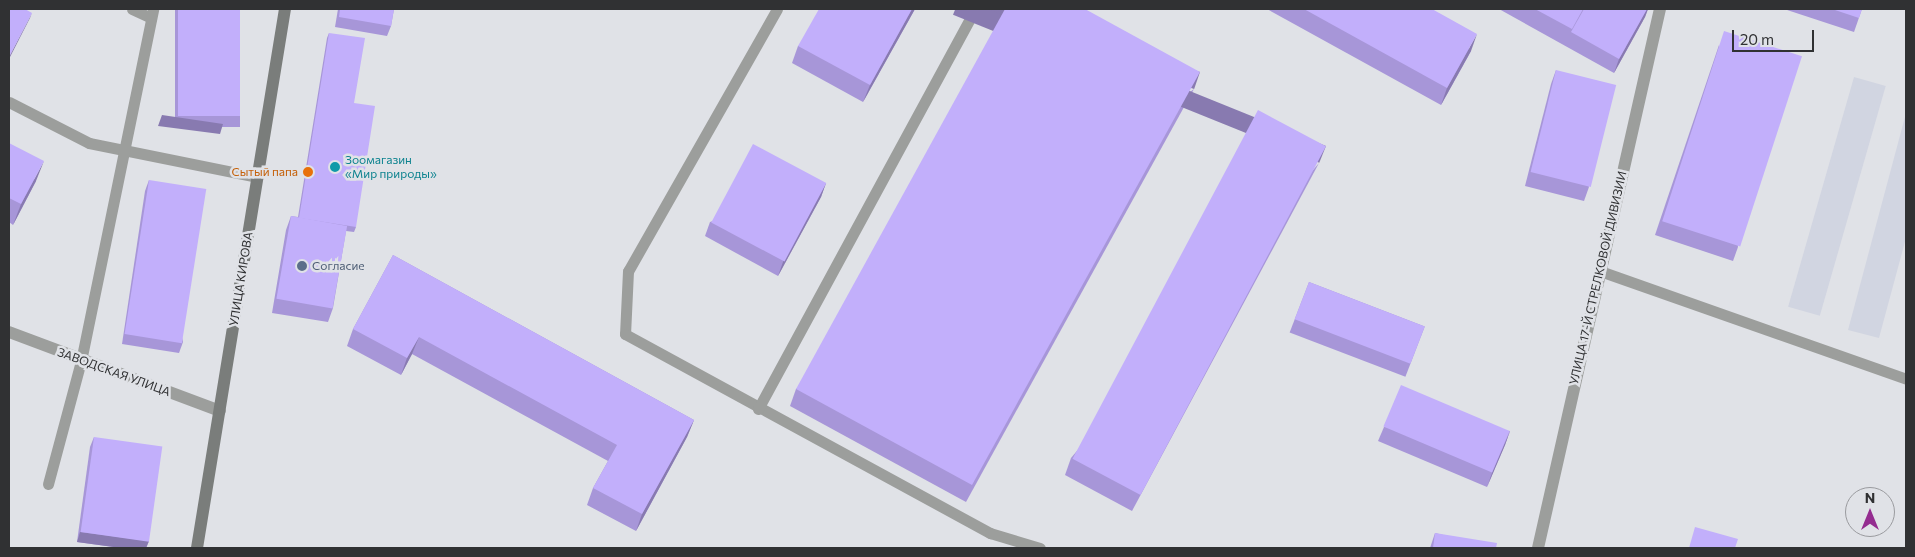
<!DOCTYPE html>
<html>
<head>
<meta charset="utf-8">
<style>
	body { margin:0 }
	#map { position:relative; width:1915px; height:557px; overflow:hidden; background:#e0e2e7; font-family:Commissioner,sans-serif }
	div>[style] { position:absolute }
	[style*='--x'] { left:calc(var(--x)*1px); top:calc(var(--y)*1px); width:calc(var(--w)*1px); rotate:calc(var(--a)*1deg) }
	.built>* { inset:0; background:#d1d5e1; transform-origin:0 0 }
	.lane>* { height:11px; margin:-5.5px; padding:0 5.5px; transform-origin:5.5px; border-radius:5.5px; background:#9c9e9c }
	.street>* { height:12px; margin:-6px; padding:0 6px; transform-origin:6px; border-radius:6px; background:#9c9e9c }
	.secondary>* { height:12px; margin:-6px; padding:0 6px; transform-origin:6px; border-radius:6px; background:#7a7d7b }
	.wall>* { inset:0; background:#a796d8; transform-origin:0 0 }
	.shaded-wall>* { inset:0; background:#887ab0; transform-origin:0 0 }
	.building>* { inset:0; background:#c2affb; transform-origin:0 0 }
	.dots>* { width:14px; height:14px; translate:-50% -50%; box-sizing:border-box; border:2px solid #e0e2e7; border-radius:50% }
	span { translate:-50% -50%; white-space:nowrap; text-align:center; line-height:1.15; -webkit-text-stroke:5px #e0e2e7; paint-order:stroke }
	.culture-label { font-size:12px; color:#0d838f }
	.left { translate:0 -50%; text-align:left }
	.food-label { font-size:12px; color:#c56008 }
	.right { translate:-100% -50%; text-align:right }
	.service-label { font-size:12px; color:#4e5e75 }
	.street-label { font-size:12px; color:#303133 }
	.frame { position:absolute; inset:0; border:10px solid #303133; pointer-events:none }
	.north { position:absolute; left:1845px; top:487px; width:50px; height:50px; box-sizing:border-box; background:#e0e2e7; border:1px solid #9a9b9f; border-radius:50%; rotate:0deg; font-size:14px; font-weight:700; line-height:20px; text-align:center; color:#303133 }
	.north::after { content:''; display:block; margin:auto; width:18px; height:22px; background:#942c90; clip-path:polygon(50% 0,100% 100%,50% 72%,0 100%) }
	.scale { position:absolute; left:1732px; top:30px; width:82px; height:22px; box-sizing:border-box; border:2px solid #303133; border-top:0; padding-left:6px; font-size:15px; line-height:18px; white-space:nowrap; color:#303133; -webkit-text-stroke:4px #e0e2e7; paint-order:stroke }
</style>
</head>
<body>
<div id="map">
	<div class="built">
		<div style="left:1854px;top:77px;width:33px;height:239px;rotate:16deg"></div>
		<div style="clip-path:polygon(1906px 113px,1906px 238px,1879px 338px,1848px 330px)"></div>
	</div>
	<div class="lane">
		<div style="--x:132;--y:9;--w:21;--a:25"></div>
		<div style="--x:777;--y:9;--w:301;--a:119.6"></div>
		<div style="--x:628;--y:271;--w:63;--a:92.7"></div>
		<div style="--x:625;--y:334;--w:416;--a:28.6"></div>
		<div style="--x:990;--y:533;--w:52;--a:16.7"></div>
		<div style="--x:9;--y:102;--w:90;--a:27.1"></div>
		<div style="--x:89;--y:143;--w:172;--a:11.4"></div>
		<div style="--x:1600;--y:271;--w:324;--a:19.4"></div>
		<div style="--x:758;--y:409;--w:455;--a:-61.5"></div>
		<div style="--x:48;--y:484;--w:127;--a:-75"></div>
		<div style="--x:81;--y:361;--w:359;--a:-78.4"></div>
	</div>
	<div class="street">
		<div style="--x:9;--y:332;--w:225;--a:20.5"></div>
		<div style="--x:1538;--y:548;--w:553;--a:-77.25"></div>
	</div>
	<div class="secondary">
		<div style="--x:197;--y:548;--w:546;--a:-80.73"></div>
	</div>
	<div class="wall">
		<div style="left:175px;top:9px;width:65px;height:118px"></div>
		<div style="clip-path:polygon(338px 9px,394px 9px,391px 26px,387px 36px,335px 27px)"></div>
		<div style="clip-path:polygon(915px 9px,863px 102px,792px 63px,798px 46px)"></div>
		<div style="clip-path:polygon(1267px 9px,1432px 9px,1471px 51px,1441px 105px)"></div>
		<div style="clip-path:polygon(1499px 9px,1648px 9px,1645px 17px,1614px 73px)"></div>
		<div style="clip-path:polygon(1784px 9px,1862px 9px,1854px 32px)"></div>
		<div style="clip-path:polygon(329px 33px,354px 103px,356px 227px,354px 232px,346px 231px,333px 308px,328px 322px,272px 313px,286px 230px,291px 216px,298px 217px,327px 38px)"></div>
		<div style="clip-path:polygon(1719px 45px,1738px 247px,1733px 261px,1655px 235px)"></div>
		<div style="clip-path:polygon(1556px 70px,1589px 187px,1584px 201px,1525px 186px,1551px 84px)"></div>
		<div style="clip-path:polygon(1194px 89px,966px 502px,790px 406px,796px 389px)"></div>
		<div style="clip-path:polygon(9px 143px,36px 181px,13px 225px,9px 222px)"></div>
		<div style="clip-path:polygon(1319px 163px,1132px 511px,1065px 475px,1071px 458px)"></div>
		<div style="clip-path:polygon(149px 180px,183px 342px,179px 353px,122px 344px,145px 191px)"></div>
		<div style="clip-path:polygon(826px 183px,821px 197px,778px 276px,705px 236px,710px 222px)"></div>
		<div style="clip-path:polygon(393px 255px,694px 420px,687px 437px,636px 531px,587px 505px,593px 488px,608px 461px,412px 354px,401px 375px,347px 346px,353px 329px)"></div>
		<div style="left:1309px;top:282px;width:124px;height:54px;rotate:21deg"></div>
		<div style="clip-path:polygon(1384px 427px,1510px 431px,1505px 445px,1487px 487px,1378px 441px)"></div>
		<div style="clip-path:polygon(94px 437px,149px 541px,146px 548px,121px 548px,77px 542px,90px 447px)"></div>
		<div style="clip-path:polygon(1435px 533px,1496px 548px,1430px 548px)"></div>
	</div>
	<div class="shaded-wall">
		<div style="clip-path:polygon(912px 9px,915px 9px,863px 102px,870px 85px)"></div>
		<div style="clip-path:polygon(1647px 9px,1648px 9px,1645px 17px,1614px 73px,1619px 59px)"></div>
		<div style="clip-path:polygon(32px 13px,30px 18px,9px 59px,10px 55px)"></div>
		<div style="clip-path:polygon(1477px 34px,1471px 51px,1441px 105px,1447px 88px)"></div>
		<div style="left:1200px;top:72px;width:18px;height:472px;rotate:109deg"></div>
		<div style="clip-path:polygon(162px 115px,223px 124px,220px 134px,158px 126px)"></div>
		<div style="left:1326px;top:146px;width:18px;height:395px;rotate:112deg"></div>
		<div style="clip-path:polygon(44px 161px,36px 181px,13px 225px,21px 204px)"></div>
		<div style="clip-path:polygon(826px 183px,821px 197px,778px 276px,783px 262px)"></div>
		<div style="clip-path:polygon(419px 337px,412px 354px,401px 375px,407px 358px)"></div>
		<div style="clip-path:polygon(694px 420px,687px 437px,636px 531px,642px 514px)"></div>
		<div style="clip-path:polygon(1510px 431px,1505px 445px,1487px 487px,1492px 473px)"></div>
		<div style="clip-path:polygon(80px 532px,149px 541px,146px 548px,121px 548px,77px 542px)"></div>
	</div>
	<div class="building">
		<div style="clip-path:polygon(9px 9px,25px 9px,32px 13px,10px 55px,9px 54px)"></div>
		<div style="left:178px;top:9px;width:62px;height:107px"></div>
		<div style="clip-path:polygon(340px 9px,394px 9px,391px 26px,339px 17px)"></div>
		<div style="clip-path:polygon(819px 9px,912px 9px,870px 85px,798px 46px)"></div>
		<div style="clip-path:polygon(1005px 9px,1085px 9px,1200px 72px,972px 485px,796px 389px)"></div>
		<div style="clip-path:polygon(1304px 9px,1432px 9px,1477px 34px,1447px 88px)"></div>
		<div style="clip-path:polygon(1535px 9px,1583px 9px,1572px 29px)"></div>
		<div style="clip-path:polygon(1584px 9px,1647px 9px,1619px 59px,1571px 32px)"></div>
		<div style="clip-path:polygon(1832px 9px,1862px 9px,1859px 18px)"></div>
		<div style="left:1724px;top:31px;width:82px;height:200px;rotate:18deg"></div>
		<div style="clip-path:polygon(329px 33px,365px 38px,354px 103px,375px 106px,356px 227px,299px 218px)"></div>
		<div style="left:1556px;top:70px;width:62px;height:105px;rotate:14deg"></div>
		<div style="left:1258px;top:110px;width:77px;height:395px;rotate:28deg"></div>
		<div style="clip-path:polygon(9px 143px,44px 161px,21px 204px,9px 198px)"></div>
		<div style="left:753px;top:144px;width:83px;height:89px;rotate:28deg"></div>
		<div style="left:149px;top:180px;width:58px;height:156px;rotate:9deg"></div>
		<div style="left:291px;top:216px;width:57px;height:84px;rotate:10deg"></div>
		<div style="clip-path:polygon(393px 255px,694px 420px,642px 514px,593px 488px,617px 445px,419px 337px,407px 358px,353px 329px)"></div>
		<div style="left:1309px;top:282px;width:124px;height:40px;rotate:21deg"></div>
		<div style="left:1401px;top:385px;width:118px;height:45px;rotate:23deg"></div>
		<div style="left:94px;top:437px;width:69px;height:96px;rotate:8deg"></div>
		<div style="clip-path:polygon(1695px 527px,1738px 539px,1735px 548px,1689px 548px)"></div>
		<div style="clip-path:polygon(1435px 533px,1497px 543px,1496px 548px,1433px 548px)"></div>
	</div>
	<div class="dots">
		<div style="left:335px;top:167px;background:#0f9aa8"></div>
		<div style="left:308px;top:172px;background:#e8710a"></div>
		<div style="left:302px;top:266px;background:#5c6f8a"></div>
	</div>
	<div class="culture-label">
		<span class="left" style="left:345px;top:167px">Зоомагазин<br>«Мир природы»</span>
	</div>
	<div class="food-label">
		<span class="right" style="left:298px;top:172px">Сытый папа</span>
	</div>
	<div class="service-label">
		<span class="left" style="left:312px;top:266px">Согласие</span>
	</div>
	<div class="street-label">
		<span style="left:1598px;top:278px;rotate:-77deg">УЛИЦА 17-Й СТРЕЛКОВОЙ ДИВИЗИИ</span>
		<span style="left:241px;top:279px;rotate:-81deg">УЛИЦА КИРОВА</span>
		<span style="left:114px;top:372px;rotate:20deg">ЗАВОДСКАЯ УЛИЦА</span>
	</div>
	<div class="frame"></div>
	<div class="north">N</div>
	<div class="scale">20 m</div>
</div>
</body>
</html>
